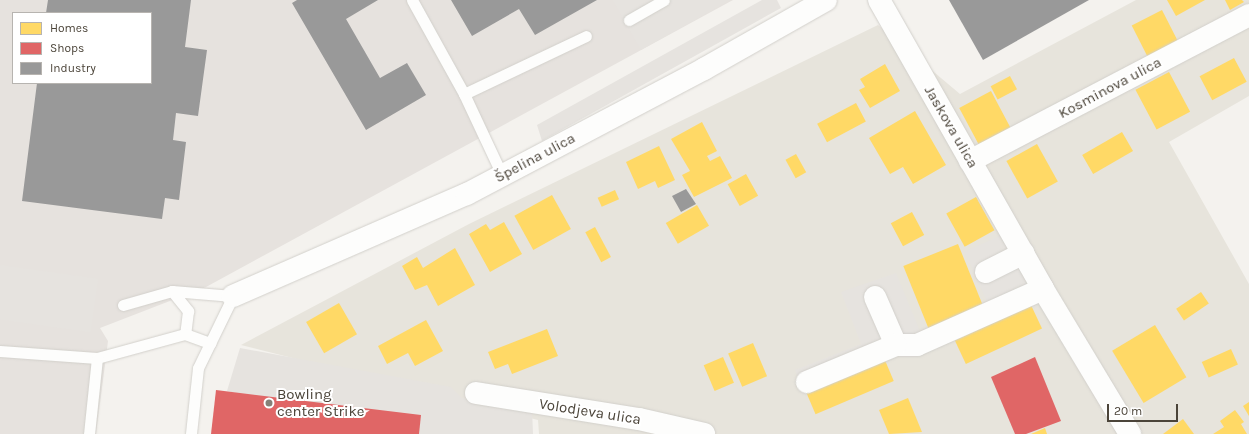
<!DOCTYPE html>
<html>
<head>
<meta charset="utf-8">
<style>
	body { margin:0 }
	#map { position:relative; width:1249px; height:434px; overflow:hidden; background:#f4f2ee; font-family:Karla,sans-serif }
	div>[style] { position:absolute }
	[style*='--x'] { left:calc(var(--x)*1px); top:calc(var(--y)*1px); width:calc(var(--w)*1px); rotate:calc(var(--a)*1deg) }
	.residential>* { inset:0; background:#e7e4dc }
	.industrial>* { inset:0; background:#e6e2de }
	.parking>* { inset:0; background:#e6e3df; transform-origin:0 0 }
	.homes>* { inset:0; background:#ffd966; transform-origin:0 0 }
	.shops>* { inset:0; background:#e06666 }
	.industry>* { inset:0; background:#999 }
	.roads { filter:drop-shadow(0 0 1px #d2d0cb) drop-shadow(0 0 1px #d2d0cb) }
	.service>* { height:11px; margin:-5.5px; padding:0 5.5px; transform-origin:5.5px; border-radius:5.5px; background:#fdfdfc }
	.minor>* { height:22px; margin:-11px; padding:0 11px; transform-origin:11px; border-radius:11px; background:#fdfdfc }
	.dots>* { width:11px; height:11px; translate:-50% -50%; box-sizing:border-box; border:2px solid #fff; border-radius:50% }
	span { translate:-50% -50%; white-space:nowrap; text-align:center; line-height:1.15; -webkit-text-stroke:4px #fff; paint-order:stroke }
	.street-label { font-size:15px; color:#4b4439 }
	.poi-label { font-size:15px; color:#4b4439 }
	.left { translate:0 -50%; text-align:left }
	.legend { position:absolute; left:12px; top:12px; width:140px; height:72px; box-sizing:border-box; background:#fff; border:1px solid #b7b4b0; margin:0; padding:5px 7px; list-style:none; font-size:12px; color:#4b4439 }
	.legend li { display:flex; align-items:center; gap:8px; height:20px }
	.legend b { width:20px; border:1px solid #b7b4b0 }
	.scale { position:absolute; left:1107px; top:404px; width:71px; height:18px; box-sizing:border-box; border:2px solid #4b4439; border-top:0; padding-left:5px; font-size:12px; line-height:14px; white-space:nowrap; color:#4b4439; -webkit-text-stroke:3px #fff; paint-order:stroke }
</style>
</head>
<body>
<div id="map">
	<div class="residential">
		<div style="clip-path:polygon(1136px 0,1249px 0,1249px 96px,1169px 142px,1249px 284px,1249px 434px,539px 434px,538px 420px,241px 345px,469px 224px,878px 25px,960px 94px)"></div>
	</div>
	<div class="industrial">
		<div style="clip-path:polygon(evenodd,0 0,733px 0,206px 287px,100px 328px,108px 341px,96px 434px,0 434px,0 0,13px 13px,151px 13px,151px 83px,13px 83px,13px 13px)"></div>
	</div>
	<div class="parking">
		<div style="clip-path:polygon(613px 0,730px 0,641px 50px)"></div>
		<div style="clip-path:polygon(762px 0,777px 0,781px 8px,542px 141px,537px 125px)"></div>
		<div style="left:1004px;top:234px;width:55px;height:43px;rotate:66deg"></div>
		<div style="left:0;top:265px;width:99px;height:54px;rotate:8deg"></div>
		<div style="clip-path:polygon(896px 273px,922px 336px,799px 380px,795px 370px,861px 344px,841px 292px)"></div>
		<div style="clip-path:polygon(240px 348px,451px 387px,462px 398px,532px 409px,533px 434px,419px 434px,227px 391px)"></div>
	</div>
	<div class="homes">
		<div style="clip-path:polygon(1167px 0,1205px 0,1176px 16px)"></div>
		<div style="clip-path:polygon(1225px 0,1242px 0,1244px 2px,1230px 10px)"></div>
		<div style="left:1162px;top:10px;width:37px;height:34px;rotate:63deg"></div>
		<div style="left:1234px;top:58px;width:27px;height:39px;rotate:62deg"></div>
		<div style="clip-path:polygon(885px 64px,900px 91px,870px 108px,859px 90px,865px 87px,860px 79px)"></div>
		<div style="left:1169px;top:72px;width:45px;height:38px;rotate:62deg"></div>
		<div style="left:1010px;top:76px;width:15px;height:22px;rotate:62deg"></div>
		<div style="left:991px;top:91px;width:43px;height:36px;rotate:62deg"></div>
		<div style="left:856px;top:103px;width:21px;height:44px;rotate:62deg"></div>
		<div style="clip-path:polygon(915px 111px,946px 165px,913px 184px,903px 167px,890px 174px,869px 138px)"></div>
		<div style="clip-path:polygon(702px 122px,717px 151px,707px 156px,710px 161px,720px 156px,732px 178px,694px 197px,682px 175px,690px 171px,671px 139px)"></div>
		<div style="left:1122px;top:132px;width:22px;height:46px;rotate:60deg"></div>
		<div style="left:1037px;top:144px;width:43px;height:35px;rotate:61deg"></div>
		<div style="clip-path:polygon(659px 146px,675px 180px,658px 188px,655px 181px,638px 189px,626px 162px)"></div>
		<div style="left:796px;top:154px;width:21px;height:12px;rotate:61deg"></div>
		<div style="left:746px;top:174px;width:25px;height:21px;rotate:61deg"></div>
		<div style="left:615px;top:190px;width:10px;height:19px;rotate:66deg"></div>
		<div style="left:552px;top:195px;width:39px;height:43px;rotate:61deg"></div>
		<div style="left:976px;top:197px;width:38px;height:34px;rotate:61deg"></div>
		<div style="left:697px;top:205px;width:24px;height:36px;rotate:60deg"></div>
		<div style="left:912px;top:212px;width:26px;height:24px;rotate:62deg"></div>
		<div style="clip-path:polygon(504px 222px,522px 254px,490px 272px,469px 234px,486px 224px,490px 230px)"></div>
		<div style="left:595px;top:227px;width:34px;height:11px;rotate:62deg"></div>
		<div style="left:958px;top:244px;width:69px;height:59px;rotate:68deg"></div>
		<div style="clip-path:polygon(455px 248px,475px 285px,438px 306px,427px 285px,415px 290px,402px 266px,417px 257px,423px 268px)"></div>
		<div style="left:1201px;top:292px;width:14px;height:30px;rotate:56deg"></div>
		<div style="left:339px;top:303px;width:36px;height:38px;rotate:60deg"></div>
		<div style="left:1031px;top:305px;width:26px;height:84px;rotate:65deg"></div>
		<div style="clip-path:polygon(426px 320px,443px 351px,415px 366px,408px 353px,387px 364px,378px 346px)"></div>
		<div style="left:1155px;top:325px;width:61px;height:50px;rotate:59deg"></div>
		<div style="clip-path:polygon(547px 329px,558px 356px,512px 374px,508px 364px,495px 369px,488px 352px)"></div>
		<div style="left:753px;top:343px;width:36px;height:27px;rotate:67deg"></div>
		<div style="left:1231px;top:349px;width:17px;height:32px;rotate:66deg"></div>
		<div style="left:723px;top:357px;width:28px;height:21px;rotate:67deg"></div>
		<div style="left:884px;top:358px;width:25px;height:85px;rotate:67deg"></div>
		<div style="clip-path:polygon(908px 398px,922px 432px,889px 434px,879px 410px)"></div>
		<div style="clip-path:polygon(1249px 402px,1249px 416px,1243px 406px)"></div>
		<div style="clip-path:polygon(1235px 410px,1244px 422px,1241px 424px,1247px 434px,1213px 434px,1224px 427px,1220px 421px)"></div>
		<div style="clip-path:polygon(1183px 419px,1194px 434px,1163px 434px)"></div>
		<div style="clip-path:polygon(1045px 428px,1047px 434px,1031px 434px)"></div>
	</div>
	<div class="shops">
		<div style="clip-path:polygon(1035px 357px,1061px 421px,1026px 434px,1015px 434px,991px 377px)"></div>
		<div style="clip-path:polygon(216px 390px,421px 415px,419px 434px,211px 434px)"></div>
	</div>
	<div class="industry">
		<div style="clip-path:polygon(48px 0,191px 0,185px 47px,207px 50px,198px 116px,176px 113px,173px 140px,186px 142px,179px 200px,165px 198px,162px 219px,22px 201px,37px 83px,151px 83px,151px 13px,46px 13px)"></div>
		<div style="clip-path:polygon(297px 0,378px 0,346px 19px,380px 78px,407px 63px,426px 95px,366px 130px,292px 3px)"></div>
		<div style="clip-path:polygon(451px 0,597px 0,535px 35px,519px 9px,472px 36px)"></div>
		<div style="clip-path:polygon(949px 0,1089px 0,983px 60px)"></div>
		<div style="clip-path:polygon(686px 189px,696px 204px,681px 212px,672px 196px)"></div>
	</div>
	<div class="roads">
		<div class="service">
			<div style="--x:412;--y:0;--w:107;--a:61"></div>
			<div style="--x:629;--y:20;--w:40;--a:-29.7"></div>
			<div style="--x:502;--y:175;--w:89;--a:-115.1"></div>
			<div style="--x:464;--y:94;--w:135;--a:-25.4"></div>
			<div style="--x:172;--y:291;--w:26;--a:51"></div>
			<div style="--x:188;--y:311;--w:23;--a:97"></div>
			<div style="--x:123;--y:305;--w:51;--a:-15.9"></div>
			<div style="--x:172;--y:291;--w:61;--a:4.7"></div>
			<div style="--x:233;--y:296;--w:80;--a:115.9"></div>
			<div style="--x:198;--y:368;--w:66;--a:96.1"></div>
			<div style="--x:0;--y:351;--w:97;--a:4.1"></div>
			<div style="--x:97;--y:358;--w:91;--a:-15.3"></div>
			<div style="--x:185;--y:334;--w:27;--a:20"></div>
			<div style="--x:89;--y:434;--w:76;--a:-84"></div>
		</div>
		<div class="minor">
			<div style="--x:879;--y:0;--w:332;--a:60.4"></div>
			<div style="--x:1043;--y:289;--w:169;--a:59"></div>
			<div style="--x:970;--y:161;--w:315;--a:-27.6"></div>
			<div style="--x:986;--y:272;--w:42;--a:-26.6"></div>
			<div style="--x:233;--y:296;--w:255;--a:-23.6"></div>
			<div style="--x:467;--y:194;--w:268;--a:-27.8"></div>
			<div style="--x:704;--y:69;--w:140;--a:-29.5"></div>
			<div style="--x:875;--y:297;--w:52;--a:66.4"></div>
			<div style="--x:896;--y:345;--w:21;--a:0"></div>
			<div style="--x:917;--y:345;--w:138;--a:-24"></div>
			<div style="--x:807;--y:382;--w:96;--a:-22.6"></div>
			<div style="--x:476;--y:393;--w:165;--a:9.1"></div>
			<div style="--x:639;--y:419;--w:67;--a:13"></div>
		</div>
	</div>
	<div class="dots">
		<div style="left:269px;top:403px;background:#868178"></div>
	</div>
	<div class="street-label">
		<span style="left:1110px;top:88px;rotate:-28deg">Kosminova ulica</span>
		<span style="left:951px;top:127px;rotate:60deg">Jaskova ulica</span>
		<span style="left:535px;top:158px;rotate:-28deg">Špelina ulica</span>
		<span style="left:590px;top:412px;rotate:9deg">Volodjeva ulica</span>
	</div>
	<div class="poi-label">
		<span class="left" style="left:277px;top:403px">Bowling<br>center Strike</span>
	</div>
	<ul class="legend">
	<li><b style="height:11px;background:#ffd966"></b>Homes</li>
	<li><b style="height:11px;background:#e06666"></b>Shops</li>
	<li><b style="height:11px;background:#999"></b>Industry</li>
	</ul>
	<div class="scale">20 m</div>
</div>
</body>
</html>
